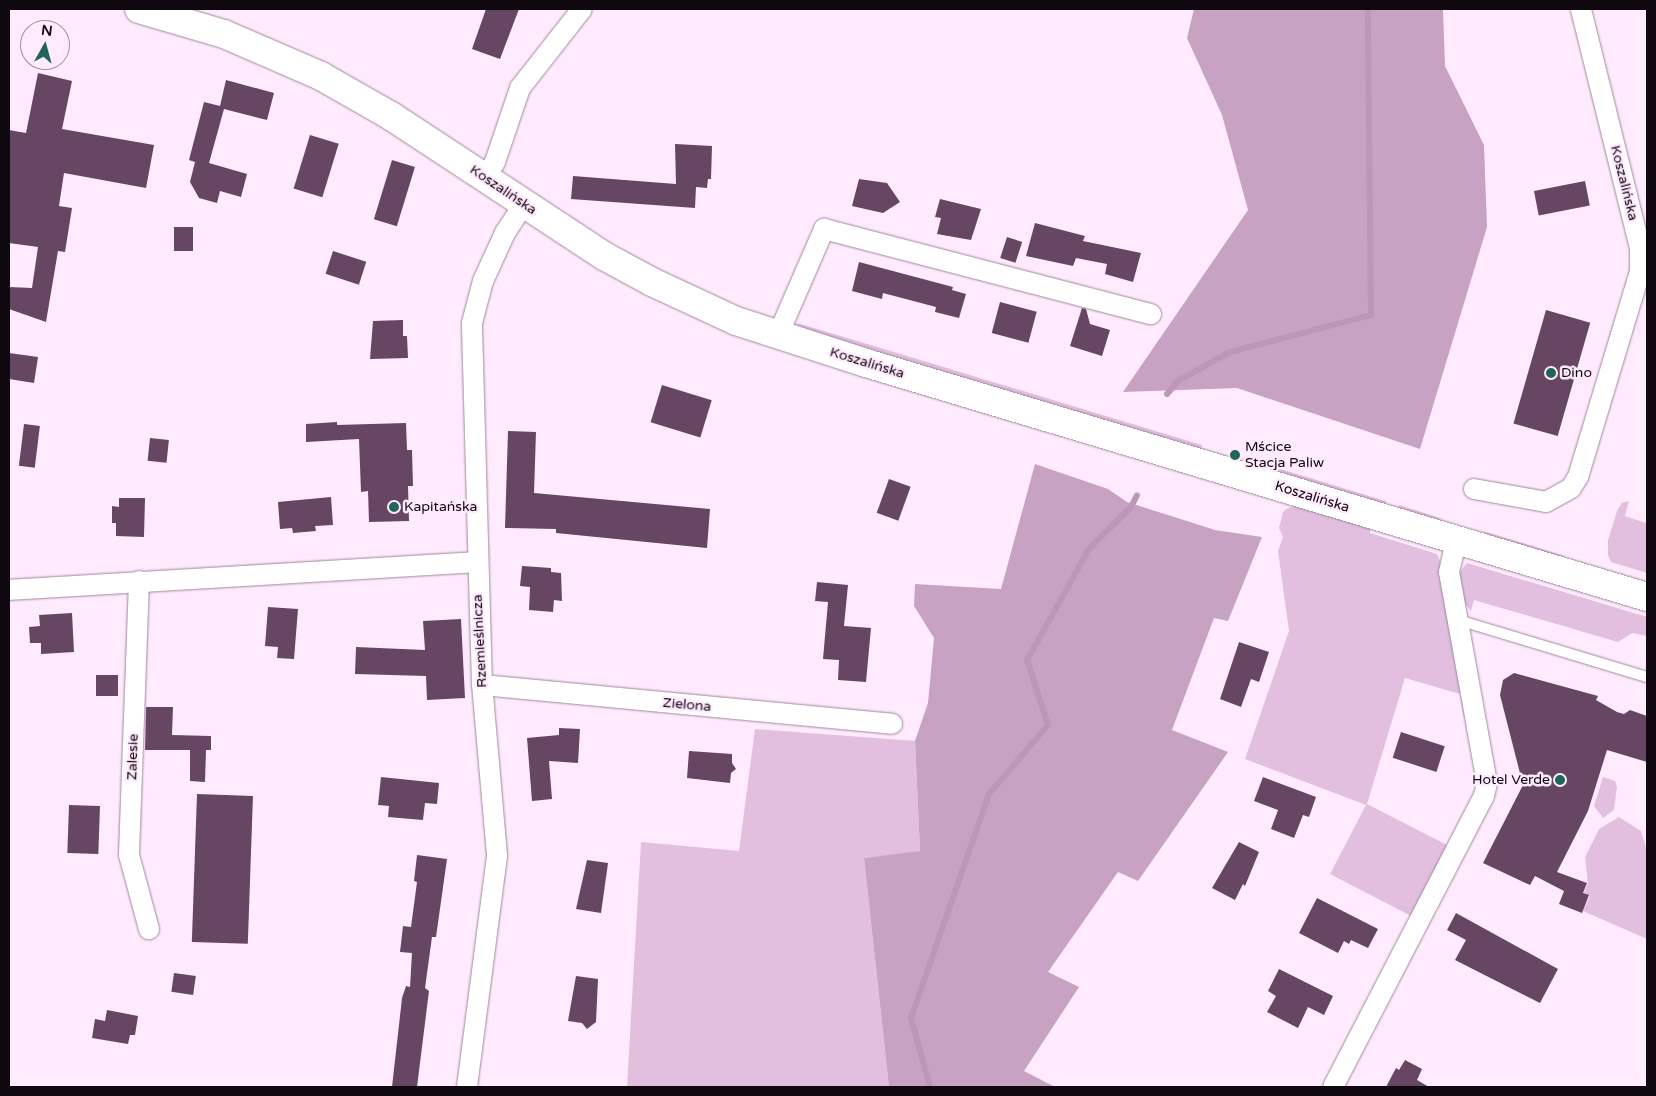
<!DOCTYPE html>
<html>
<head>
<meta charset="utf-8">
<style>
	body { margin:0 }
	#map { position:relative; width:1656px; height:1096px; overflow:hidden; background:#ffebfd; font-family:"Varela Round",sans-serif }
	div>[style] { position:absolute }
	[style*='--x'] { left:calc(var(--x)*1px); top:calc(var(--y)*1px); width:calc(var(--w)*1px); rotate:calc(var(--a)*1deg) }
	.green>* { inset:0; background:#e3bfdf; transform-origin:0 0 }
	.forest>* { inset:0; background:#c7a2c3 }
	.stream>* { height:6px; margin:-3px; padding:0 3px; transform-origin:3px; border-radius:3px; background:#bc97b8 }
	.building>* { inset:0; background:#664663; transform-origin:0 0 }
	.roads { filter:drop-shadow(0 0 1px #9f889c) drop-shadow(0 0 1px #9f889c) }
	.service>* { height:10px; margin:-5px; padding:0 5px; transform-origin:5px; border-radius:5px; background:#fff }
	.minor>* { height:20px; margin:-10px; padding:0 10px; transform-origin:10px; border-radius:10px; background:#fff }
	.secondary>* { height:28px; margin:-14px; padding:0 14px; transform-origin:14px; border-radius:14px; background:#fff }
	.dots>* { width:14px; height:14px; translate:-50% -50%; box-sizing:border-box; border:2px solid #ffebfd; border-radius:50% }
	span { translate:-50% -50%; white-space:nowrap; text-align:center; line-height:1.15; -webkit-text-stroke:5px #ffebfd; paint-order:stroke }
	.street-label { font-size:14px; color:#10080f }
	.poi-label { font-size:14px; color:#10080f }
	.left { translate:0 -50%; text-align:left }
	.right { translate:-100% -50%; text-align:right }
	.frame { position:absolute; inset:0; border:10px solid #10080f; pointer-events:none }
	.north { position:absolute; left:20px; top:20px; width:50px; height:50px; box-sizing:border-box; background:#ffebfd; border:1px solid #9f909e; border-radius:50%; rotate:7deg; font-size:14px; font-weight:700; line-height:20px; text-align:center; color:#10080f }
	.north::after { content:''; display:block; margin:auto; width:18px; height:22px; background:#1f6559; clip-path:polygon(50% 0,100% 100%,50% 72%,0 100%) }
</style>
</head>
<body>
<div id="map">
	<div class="green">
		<div style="clip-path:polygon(797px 323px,871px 345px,1202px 445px,1200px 451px,800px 330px)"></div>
		<div style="left:1261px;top:463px;width:131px;height:6px;rotate:17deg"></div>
		<div style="clip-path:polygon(1629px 501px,1625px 516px,1646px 523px,1647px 519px,1647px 573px,1611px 562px,1608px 555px,1608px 540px,1617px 511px,1622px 503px)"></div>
		<div style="clip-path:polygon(1299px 505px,1371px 527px,1370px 533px,1437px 554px,1440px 561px,1469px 716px,1464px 717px,1460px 694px,1405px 678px,1367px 804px,1449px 846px,1413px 917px,1330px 874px,1366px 805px,1245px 759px,1289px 631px,1278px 551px,1283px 537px,1279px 528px,1283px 512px,1288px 508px)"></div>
		<div style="clip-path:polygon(1399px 505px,1443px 519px,1429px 521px,1397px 511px)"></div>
		<div style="clip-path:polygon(1483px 531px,1565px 556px,1556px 557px,1495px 542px)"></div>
		<div style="clip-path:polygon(1467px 563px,1647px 617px,1647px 636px,1632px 633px,1618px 642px,1474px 600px,1471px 611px,1464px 602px,1458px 574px)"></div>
		<div style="clip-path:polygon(755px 729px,915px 741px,920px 852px,864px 858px,889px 1087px,627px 1087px,641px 842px,739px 851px)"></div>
		<div style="clip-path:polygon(1603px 777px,1615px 781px,1617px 787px,1614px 810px,1603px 818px,1594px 806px)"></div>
		<div style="clip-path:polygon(1619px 817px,1641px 831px,1647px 850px,1647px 939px,1583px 911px,1590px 896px,1584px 893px,1588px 883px,1585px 857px,1599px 829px)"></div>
	</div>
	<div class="forest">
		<div style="clip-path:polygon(1194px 9px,1443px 9px,1445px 66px,1484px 145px,1487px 227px,1420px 449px,1237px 388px,1123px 392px,1248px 210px,1222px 115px,1187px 38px)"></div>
		<div style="clip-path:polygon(1035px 464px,1108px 489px,1127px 502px,1215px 530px,1262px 537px,1228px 621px,1214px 618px,1172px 730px,1228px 752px,1138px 881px,1118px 872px,1048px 972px,1079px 987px,1024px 1071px,1055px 1087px,889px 1087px,864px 858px,920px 851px,915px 741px,928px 703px,934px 638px,914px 606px,915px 584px,1001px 589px)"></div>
	</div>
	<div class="stream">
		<div style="--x:1167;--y:394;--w:18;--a:-49"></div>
		<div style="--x:1179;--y:380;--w:58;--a:-28.8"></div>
		<div style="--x:1230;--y:352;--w:146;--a:-14.7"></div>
		<div style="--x:1371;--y:315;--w:306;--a:-90.6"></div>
		<div style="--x:930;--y:1087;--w:72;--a:-105.4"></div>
		<div style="--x:911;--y:1018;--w:237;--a:-70.8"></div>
		<div style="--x:989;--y:794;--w:91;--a:-49.5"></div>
		<div style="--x:1048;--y:725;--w:68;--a:-107.9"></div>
		<div style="--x:1027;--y:660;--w:127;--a:-60.8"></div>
		<div style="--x:1089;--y:549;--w:59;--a:-45"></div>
		<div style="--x:1131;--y:507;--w:13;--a:-63"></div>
	</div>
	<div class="building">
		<div style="clip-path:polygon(486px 9px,519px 9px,500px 59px,472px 49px)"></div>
		<div style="clip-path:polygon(38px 73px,72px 81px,62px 129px,154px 145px,146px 188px,64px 173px,59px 206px,72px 208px,65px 252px,58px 251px,46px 322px,9px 309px,9px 287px,32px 288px,38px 247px,9px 243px,9px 130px,26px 133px)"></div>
		<div style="clip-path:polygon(226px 80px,274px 93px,267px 120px,224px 109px,209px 163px,247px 174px,241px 197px,220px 191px,217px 203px,199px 198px,190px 182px,195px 162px,189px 160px,204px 102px,220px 106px)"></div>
		<div style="left:310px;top:135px;width:30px;height:56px;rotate:17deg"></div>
		<div style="clip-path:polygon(675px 144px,712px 146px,711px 179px,708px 179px,707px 188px,696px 187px,695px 208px,571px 199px,573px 176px,676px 184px)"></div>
		<div style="left:392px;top:160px;width:24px;height:62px;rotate:17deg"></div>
		<div style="clip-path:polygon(859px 179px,887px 183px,900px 202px,883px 213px,852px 206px)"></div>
		<div style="left:1585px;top:181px;width:25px;height:52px;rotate:79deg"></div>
		<div style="clip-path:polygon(940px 199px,981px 209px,971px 240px,937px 234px,941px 218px,935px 217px)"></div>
		<div style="clip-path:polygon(1035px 223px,1085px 236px,1083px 241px,1141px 253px,1133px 282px,1105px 274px,1107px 264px,1076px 258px,1073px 266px,1026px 256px)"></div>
		<div style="left:174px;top:227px;width:19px;height:24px"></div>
		<div style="left:1007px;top:237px;width:16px;height:22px;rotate:18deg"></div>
		<div style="left:333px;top:251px;width:35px;height:24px;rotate:18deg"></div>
		<div style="clip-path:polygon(859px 262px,953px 287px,952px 290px,966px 294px,959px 318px,935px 312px,936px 307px,883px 293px,882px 299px,852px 291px)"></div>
		<div style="left:1000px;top:302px;width:38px;height:32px;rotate:15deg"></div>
		<div style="clip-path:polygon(1082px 308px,1086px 309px,1090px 324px,1110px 330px,1102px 356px,1070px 346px)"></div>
		<div style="left:1546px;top:310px;width:46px;height:118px;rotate:16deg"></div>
		<div style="clip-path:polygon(403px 320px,403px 336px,407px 336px,408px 358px,370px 359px,373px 321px)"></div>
		<div style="clip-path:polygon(9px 353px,38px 357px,34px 383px,9px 379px)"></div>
		<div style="left:662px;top:385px;width:52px;height:39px;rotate:17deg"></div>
		<div style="clip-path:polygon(337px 422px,337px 425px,406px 423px,407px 450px,412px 450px,413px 486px,408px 486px,409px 521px,369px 522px,368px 491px,361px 492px,359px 439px,306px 442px,306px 424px)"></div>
		<div style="left:24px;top:424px;width:16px;height:42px;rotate:7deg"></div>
		<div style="clip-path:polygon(508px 431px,536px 432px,534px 493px,710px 509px,707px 548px,556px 533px,556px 529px,505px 528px)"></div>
		<div style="left:150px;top:438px;width:19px;height:23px;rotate:6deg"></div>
		<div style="left:889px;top:479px;width:23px;height:36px;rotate:20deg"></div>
		<div style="clip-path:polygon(331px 497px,333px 525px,315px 526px,316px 531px,293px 533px,292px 528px,280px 529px,278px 502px)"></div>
		<div style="clip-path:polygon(119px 498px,145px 498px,144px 537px,116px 536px,116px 523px,112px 523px,112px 506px,119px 507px)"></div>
		<div style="clip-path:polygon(522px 566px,551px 568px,551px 572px,561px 573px,562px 601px,554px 600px,553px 612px,529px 610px,530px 587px,520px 586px)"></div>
		<div style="clip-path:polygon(817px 582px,848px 585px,844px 626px,871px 628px,866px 682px,838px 680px,839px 660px,823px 659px,828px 602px,815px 601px)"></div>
		<div style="clip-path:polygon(268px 607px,298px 609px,294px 659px,277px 658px,278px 647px,265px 646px)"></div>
		<div style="clip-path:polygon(72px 613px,74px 652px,41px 654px,41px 643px,30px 643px,29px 627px,40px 626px,39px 615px)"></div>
		<div style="clip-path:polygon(461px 619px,465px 698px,427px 700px,426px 676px,355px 674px,356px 647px,425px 650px,423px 621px)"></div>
		<div style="clip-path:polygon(1239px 642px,1269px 652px,1259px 682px,1251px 679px,1241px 707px,1220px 699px)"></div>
		<div style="clip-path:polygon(1514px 673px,1598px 696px,1596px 700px,1617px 712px,1624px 714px,1630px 710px,1647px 716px,1647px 762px,1607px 750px,1588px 811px,1557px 872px,1587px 883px,1583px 893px,1589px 895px,1582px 913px,1559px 904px,1564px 891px,1535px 876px,1530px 885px,1483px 863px,1523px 785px,1500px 695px,1503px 680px)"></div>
		<div style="left:96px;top:675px;width:22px;height:21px"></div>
		<div style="clip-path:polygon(146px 707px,173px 707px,172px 735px,211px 736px,211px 750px,206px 750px,205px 782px,190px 781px,190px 750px,145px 750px)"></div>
		<div style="clip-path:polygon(559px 728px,580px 729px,578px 763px,549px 761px,552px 799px,532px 801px,527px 738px,559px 735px)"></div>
		<div style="left:1401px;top:732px;width:46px;height:27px;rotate:18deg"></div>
		<div style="clip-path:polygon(689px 751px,732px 754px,732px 763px,736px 769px,731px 773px,730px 783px,687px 778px)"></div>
		<div style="clip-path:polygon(381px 777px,439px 783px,437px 804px,425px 803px,423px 820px,388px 817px,389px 806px,378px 805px)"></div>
		<div style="clip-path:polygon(1263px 777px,1316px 797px,1309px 817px,1303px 815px,1294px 838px,1271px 829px,1278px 810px,1254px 801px)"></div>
		<div style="left:197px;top:794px;width:56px;height:148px;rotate:2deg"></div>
		<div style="left:69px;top:805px;width:31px;height:48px;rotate:2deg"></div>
		<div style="clip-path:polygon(1239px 842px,1259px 852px,1245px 886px,1243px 884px,1235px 900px,1212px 888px)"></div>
		<div style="clip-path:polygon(417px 855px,447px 859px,436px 937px,432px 937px,425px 988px,429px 991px,417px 1087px,392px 1087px,402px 998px,406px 986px,410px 987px,412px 953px,400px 952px,403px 926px,411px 927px,417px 882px,414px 881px)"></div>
		<div style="clip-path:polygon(587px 860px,608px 863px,601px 913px,576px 909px)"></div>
		<div style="clip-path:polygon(1317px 898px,1378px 929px,1368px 948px,1351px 940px,1349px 944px,1344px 941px,1338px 953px,1299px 933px)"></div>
		<div style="clip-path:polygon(1456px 913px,1558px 969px,1540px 1003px,1455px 960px,1466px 940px,1447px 930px)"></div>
		<div style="clip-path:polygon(1279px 969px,1333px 996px,1324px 1015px,1308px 1007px,1298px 1028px,1267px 1012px,1276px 996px,1268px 991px)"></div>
		<div style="left:174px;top:973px;width:22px;height:19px;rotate:8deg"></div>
		<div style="clip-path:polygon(576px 976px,598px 979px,596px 1022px,587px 1029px,582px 1023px,568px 1021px)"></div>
		<div style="clip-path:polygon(107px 1010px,138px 1016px,135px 1035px,130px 1035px,128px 1044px,92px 1038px,95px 1019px,105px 1021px)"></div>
		<div style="clip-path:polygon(1405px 1060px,1422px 1069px,1417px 1080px,1429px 1087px,1386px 1087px,1396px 1068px,1399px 1070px)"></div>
	</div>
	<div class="roads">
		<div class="service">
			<div style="--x:1458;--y:620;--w:197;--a:16.8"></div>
		</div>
		<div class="minor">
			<div style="--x:486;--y:178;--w:18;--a:-61"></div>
			<div style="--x:495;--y:162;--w:78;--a:-71.3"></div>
			<div style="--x:520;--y:88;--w:100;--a:-51.9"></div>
			<div style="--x:778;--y:335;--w:116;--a:-66.5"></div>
			<div style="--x:824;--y:229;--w:338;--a:14.6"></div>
			<div style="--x:1474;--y:489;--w:73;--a:10.2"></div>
			<div style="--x:1546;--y:502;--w:29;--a:-29"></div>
			<div style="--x:1571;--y:488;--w:13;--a:-58"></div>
			<div style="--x:1578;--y:477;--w:215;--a:-73.2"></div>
			<div style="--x:1640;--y:271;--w:23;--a:-90"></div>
			<div style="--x:1640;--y:248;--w:246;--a:-103.9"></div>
			<div style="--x:139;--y:581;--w:274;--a:92.1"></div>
			<div style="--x:129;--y:855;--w:77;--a:74.9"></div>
			<div style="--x:9;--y:590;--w:469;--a:-3.4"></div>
			<div style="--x:482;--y:685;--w:412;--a:5.4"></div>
			<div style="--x:467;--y:1087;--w:234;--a:-82.6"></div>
			<div style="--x:497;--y:855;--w:171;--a:-95"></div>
			<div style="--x:482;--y:685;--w:362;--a:-91.6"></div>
			<div style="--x:472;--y:323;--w:43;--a:-75.3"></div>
			<div style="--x:483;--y:281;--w:53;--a:-65.4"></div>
			<div style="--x:505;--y:233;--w:35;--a:-57"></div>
			<div style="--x:1333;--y:1087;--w:328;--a:-62.6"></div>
			<div style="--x:1484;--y:796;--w:13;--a:-77"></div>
			<div style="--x:1487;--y:783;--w:214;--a:-100.2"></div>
			<div style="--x:1449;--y:572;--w:32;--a:-77"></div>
		</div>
		<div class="secondary">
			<div style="--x:139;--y:9;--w:89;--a:16.4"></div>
			<div style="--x:224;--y:34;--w:106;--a:23.4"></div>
			<div style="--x:321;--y:76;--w:81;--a:29.7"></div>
			<div style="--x:391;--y:116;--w:255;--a:33.3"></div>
			<div style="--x:604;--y:256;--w:55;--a:28.4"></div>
			<div style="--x:652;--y:282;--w:93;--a:24.9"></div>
			<div style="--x:736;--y:321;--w:137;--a:17.9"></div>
			<div style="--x:866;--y:363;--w:815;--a:16.68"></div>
		</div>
	</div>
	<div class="dots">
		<div style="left:1551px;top:373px;background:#1f6559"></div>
		<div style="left:1235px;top:455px;background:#1f6559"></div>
		<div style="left:394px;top:507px;background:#1f6559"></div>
		<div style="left:1560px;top:780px;background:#1f6559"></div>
	</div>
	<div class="street-label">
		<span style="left:1624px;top:183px;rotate:76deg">Koszalińska</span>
		<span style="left:503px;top:190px;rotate:34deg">Koszalińska</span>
		<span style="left:867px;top:363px;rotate:17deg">Koszalińska</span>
		<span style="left:1312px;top:497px;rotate:17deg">Koszalińska</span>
		<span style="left:480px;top:641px;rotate:-93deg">Rzemieślnicza</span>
		<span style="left:687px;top:705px;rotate:5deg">Zielona</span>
		<span style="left:133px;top:757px;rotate:-88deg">Zalesie</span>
	</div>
	<div class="poi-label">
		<span class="left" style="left:1561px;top:373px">Dino</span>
		<span class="left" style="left:1245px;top:455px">Mścice<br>Stacja Paliw</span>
		<span class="left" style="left:404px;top:507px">Kapitańska</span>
		<span class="right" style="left:1550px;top:780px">Hotel Verde</span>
	</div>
	<div class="frame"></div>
	<div class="north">N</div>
</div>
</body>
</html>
